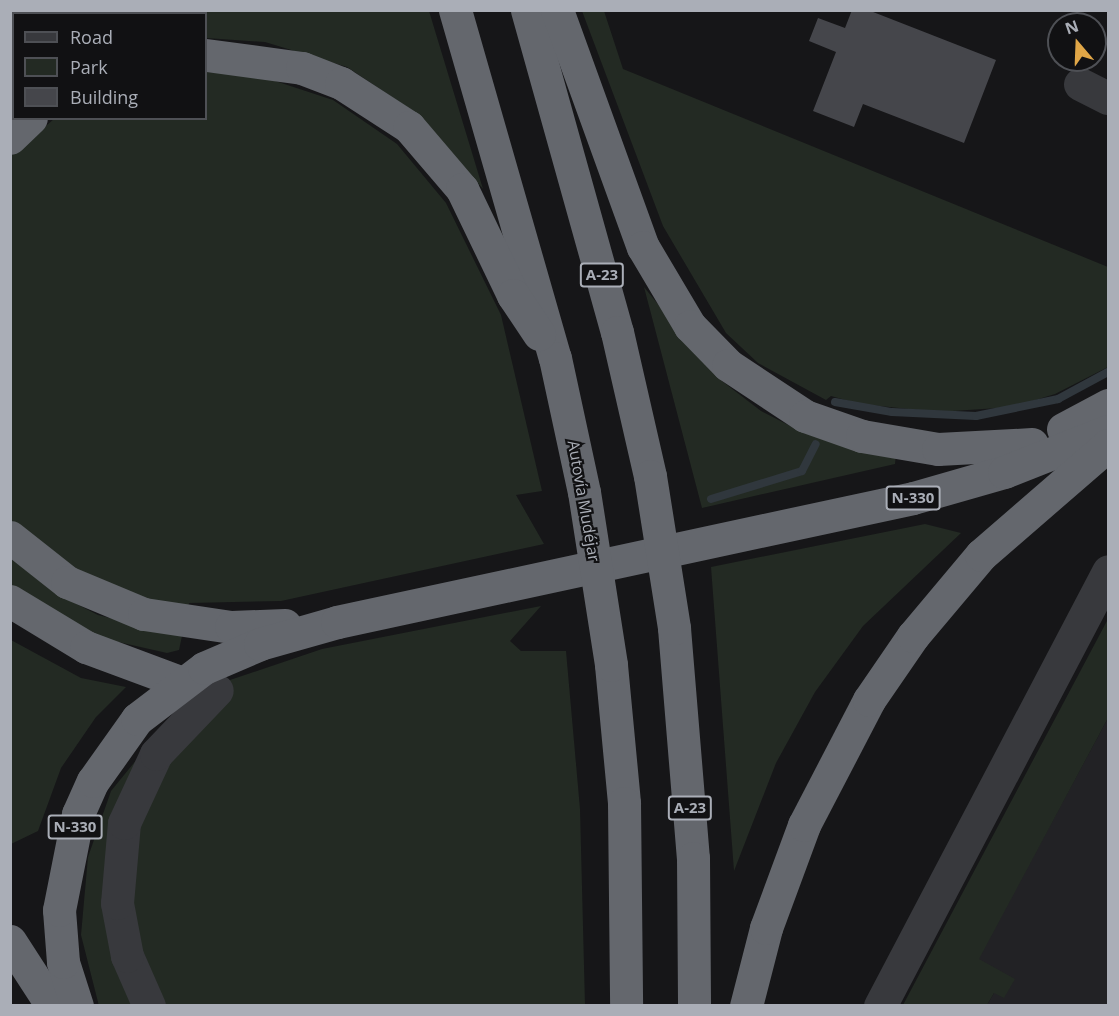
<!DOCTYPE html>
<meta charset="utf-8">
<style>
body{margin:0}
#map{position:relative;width:1119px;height:1016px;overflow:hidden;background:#161618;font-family:"Open Sans",sans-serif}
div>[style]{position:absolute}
.built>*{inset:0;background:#222225}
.green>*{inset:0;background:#232a23}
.stream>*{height:8px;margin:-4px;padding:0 4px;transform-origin:4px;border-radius:4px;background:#30373d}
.building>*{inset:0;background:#45464b}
.minor>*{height:33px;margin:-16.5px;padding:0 16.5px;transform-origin:16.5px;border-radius:16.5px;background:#38393d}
.highway>*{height:33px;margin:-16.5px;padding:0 16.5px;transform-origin:16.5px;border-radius:16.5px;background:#64676d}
.highway-bridge>*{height:33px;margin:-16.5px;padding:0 16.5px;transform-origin:16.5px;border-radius:16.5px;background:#64676d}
span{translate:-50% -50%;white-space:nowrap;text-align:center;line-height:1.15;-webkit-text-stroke:4.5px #111113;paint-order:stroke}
.shield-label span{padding:2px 4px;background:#111113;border:2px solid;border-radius:4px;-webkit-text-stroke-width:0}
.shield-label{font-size:15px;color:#aaaeb7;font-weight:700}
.street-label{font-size:16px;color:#aaaeb7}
.frame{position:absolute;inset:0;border:12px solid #aaaeb7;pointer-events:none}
.legend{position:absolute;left:12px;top:12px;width:195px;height:108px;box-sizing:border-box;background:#111113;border:2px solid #4e5055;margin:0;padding:8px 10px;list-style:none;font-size:18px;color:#aaaeb7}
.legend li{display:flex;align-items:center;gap:12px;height:30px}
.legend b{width:30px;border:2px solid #4e5055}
.north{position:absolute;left:1047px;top:12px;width:60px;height:60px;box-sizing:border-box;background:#111113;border:2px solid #4e5055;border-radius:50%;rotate:341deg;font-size:16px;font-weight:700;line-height:24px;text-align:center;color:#aaaeb7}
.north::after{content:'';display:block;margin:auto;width:21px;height:27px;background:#e0a647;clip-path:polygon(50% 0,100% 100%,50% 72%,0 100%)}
</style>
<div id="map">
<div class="built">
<div style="clip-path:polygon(1108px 718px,1108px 1005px,987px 1005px,994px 993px,978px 959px)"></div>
</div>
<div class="green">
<div style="clip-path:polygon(72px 10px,429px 11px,483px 189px,419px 115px,347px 67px,265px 42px,206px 38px,206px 14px)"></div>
<div style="clip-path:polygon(582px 11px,604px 11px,623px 69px,1108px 267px,1108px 367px,1055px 394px,1013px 407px,938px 412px,860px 404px,831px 396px,826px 400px,758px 363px,726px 333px,663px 226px)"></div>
<div style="clip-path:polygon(206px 72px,260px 76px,333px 100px,397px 144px,446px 203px,501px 315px,542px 491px,516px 495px,544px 544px,281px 601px,189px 603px,188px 611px,109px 590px,40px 549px,11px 521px,11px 156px,54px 119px,206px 118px)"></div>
<div style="clip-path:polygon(644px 287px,718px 378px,761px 411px,804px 433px,896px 453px,895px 464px,702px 508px)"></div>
<div style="clip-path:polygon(925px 524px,961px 533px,863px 626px,815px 692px,776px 763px,734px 871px,711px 567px)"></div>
<div style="clip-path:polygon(10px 558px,59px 595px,98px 615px,182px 636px,179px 650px,167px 653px,92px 636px,11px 586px)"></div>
<div style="clip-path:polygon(541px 606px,510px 641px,521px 651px,566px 651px,580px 809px,585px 1005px,99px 1006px,81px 935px,88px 857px,111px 791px,173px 715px,221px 683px,322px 649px)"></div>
<div style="clip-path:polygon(1108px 619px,1108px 718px,979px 959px,1015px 979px,1004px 998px,994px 993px,987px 1005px,903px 1005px)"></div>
<div style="clip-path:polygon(11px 640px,81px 678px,126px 687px,96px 717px,61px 768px,38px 831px,11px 844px)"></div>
</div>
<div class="stream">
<div style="left:835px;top:402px;width:58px;rotate:10deg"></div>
<div style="left:892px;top:412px;width:84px;rotate:2.7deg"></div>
<div style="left:976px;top:416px;width:84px;rotate:-11.7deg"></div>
<div style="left:1058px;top:399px;width:57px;rotate:-28.4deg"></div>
<div style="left:711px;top:499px;width:95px;rotate:-17.1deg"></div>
<div style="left:802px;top:471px;width:30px;rotate:-63deg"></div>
</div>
<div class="building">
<div style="clip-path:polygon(852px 10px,868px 10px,996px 60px,964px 143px,863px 104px,854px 127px,813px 111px,836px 52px,809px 41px,818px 18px,845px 28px)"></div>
</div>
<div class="minor">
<div style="left:1080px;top:84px;width:31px;rotate:27deg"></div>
<div style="left:149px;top:1006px;width:55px;rotate:-113.7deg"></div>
<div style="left:127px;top:956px;width:54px;rotate:-100.7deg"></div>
<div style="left:117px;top:903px;width:80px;rotate:-85deg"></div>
<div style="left:124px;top:823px;width:76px;rotate:-65.1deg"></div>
<div style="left:156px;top:754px;width:88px;rotate:-46.4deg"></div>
<div style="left:880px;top:1006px;width:491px;rotate:-62.3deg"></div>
</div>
<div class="highway">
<div style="left:455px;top:10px;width:362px;rotate:74deg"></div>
<div style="left:555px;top:358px;width:137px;rotate:77.8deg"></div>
<div style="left:527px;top:10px;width:334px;rotate:74.4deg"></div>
<div style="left:617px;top:332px;width:148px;rotate:77.1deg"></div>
<div style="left:557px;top:10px;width:252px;rotate:70.1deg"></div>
<div style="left:643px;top:247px;width:92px;rotate:59.3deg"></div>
<div style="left:690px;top:326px;width:54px;rotate:45.7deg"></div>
<div style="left:728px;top:365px;width:92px;rotate:33.5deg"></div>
<div style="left:805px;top:416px;width:60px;rotate:19.3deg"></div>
<div style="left:862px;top:436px;width:77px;rotate:9.7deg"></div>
<div style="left:938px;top:449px;width:94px;rotate:-3deg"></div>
<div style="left:53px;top:14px;width:5px;rotate:-53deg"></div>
<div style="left:206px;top:55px;width:97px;rotate:7.7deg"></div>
<div style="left:302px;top:68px;width:42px;rotate:21deg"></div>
<div style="left:341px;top:83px;width:81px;rotate:32.9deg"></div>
<div style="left:409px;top:127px;width:82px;rotate:49.5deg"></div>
<div style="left:462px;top:189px;width:118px;rotate:64.3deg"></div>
<div style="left:513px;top:295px;width:47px;rotate:56.3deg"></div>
<div style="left:10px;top:71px;width:6px;rotate:-45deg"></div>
<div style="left:10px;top:138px;width:29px;rotate:-44deg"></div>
<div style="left:1063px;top:429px;width:51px;rotate:-28.1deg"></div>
<div style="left:10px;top:537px;width:73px;rotate:38.3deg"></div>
<div style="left:67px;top:582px;width:83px;rotate:22.6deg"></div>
<div style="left:144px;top:614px;width:88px;rotate:8.5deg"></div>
<div style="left:231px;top:627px;width:54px;rotate:-2.1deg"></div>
<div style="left:10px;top:601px;width:89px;rotate:31.2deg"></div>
<div style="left:86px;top:647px;width:100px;rotate:20.4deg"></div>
<div style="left:674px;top:628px;width:231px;rotate:85.3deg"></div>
<div style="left:693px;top:858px;width:148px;rotate:89.6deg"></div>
<div style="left:611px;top:665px;width:139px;rotate:84.6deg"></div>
<div style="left:624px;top:803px;width:203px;rotate:89.4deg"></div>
<div style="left:10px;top:941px;width:77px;rotate:57.1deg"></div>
<div style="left:77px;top:1006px;width:46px;rotate:-107.7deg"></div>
<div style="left:63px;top:962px;width:52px;rotate:-94.4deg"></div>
<div style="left:59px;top:910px;width:98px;rotate:-78.8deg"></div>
<div style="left:78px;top:814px;width:36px;rotate:-66deg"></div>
<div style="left:93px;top:781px;width:76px;rotate:-54.6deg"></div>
<div style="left:137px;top:719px;width:84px;rotate:-37.3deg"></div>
<div style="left:204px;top:668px;width:61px;rotate:-23.2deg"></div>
<div style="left:260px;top:644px;width:80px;rotate:-15.9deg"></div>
<div style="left:337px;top:622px;width:589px;rotate:-12.15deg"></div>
<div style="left:913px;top:498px;width:95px;rotate:-15.9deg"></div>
<div style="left:1004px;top:472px;width:112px;rotate:-21.5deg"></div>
<div style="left:746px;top:1006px;width:81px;rotate:-75.6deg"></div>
<div style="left:766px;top:928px;width:110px;rotate:-69.7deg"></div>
<div style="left:804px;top:825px;width:141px;rotate:-62.5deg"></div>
<div style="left:869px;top:700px;width:78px;rotate:-55.5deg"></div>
<div style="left:913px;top:636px;width:106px;rotate:-50deg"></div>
<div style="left:981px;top:555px;width:168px;rotate:-40.9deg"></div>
</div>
<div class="highway-bridge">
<div style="left:650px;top:476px;width:154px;rotate:81deg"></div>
<div style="left:584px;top:492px;width:175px;rotate:81.1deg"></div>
</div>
<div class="shield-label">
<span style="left:602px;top:275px">A-23</span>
<span style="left:913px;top:498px">N-330</span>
<span style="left:690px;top:808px">A-23</span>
<span style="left:75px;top:827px">N-330</span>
</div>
<div class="street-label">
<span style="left:584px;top:501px;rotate:80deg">Autovía Mudéjar</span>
</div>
<div class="frame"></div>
<ul class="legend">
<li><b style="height:8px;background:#38393d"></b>Road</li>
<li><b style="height:16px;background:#232a23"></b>Park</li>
<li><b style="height:16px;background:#45464b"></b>Building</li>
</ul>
<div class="north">N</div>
</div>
